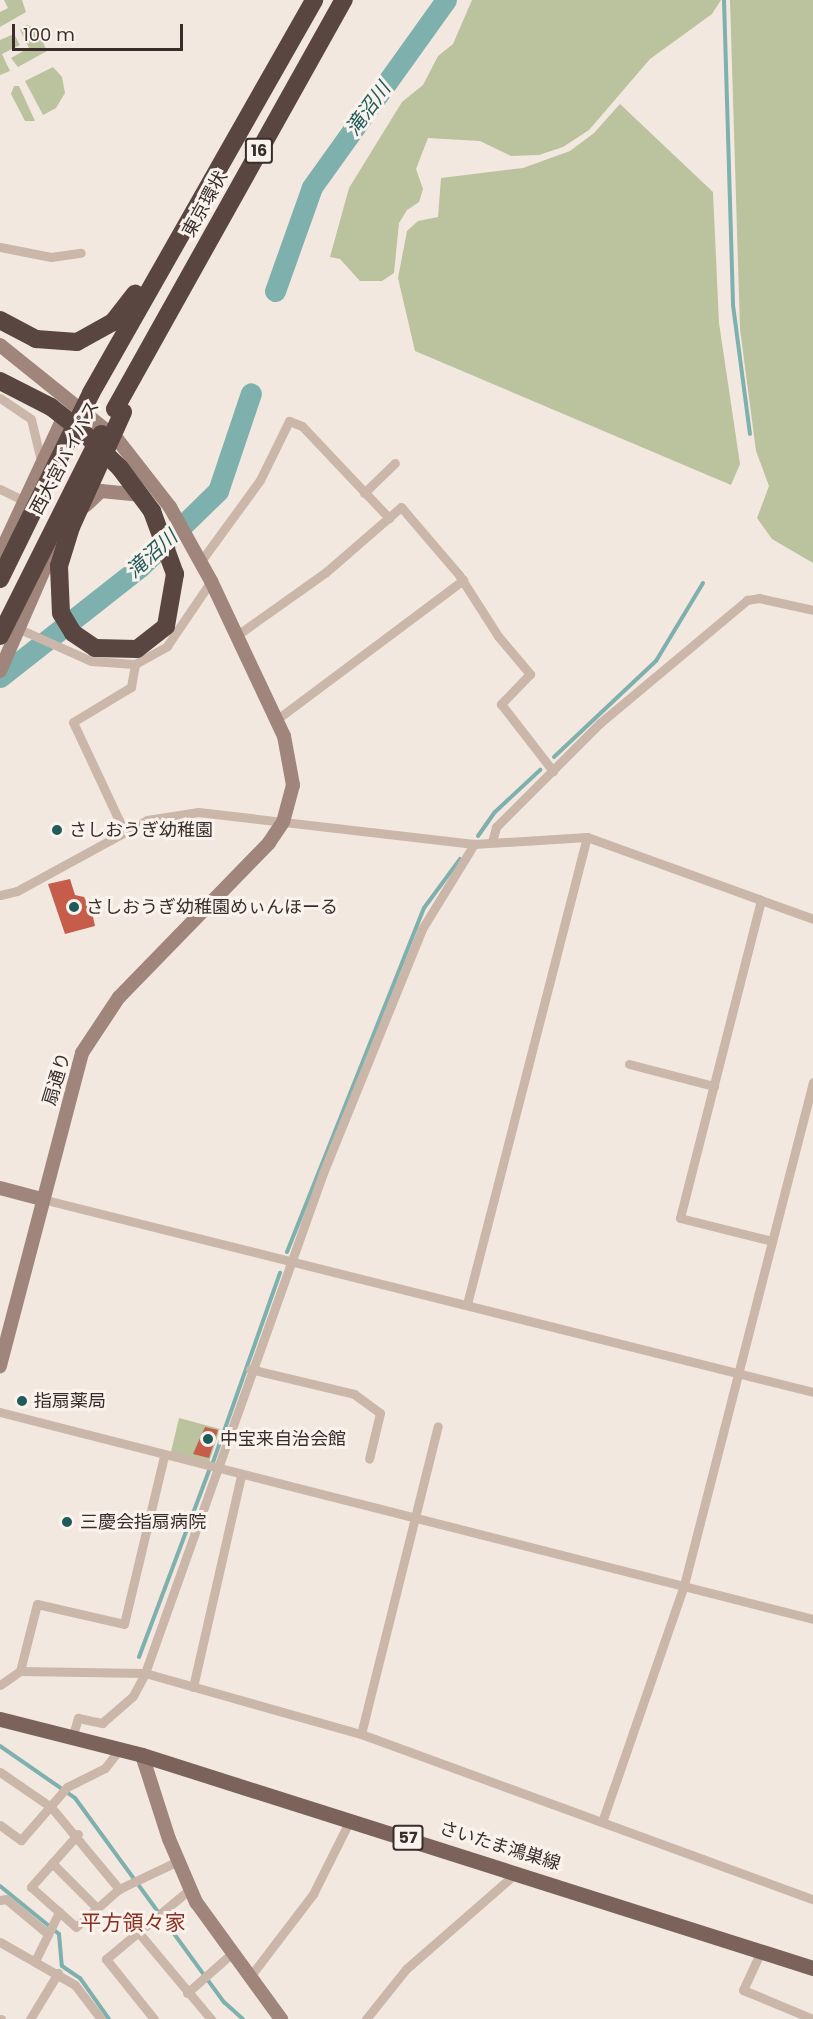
<!DOCTYPE html>
<meta charset="utf-8">
<style>
body{margin:0}
#map{position:relative;width:813px;height:2019px;overflow:hidden;background:#f3e8df;font-family:Poppins,"Noto Sans JP",sans-serif}
div>[style]{position:absolute}
.green>*{inset:0;background:#bac29e}
.stream>*{height:4px;margin:-2px;padding:0 2px;transform-origin:2px;border-radius:2px;background:#7eb0ad}
.river>*{height:21px;margin:-10.5px;padding:0 10.5px;transform-origin:10.5px;border-radius:10.5px;background:#7eb0ad}
.building>*{inset:0;background:#c65c4a}
.street>*{height:9px;margin:-4.5px;padding:0 4.5px;transform-origin:4.5px;border-radius:4.5px;background:#cbb6aa}
.secondary>*{height:14px;margin:-7px;padding:0 7px;transform-origin:7px;border-radius:7px;background:#9f857b}
.primary>*{height:15px;margin:-7.5px;padding:0 7.5px;transform-origin:7.5px;border-radius:7.5px;background:#7b635b}
.highway>*{height:18px;margin:-9px;padding:0 9px;transform-origin:9px;border-radius:9px;background:#5a4641}
.highway-bridge>*{height:18px;margin:-9px;padding:0 9px;transform-origin:9px;border-radius:9px;background:#5a4641}
.dots>*{width:16px;height:16px;translate:-50% -50%;box-sizing:border-box;border:3px solid #faf2ec;border-radius:50%}
span{translate:-50% -50%;white-space:nowrap;text-align:center;line-height:1.15;-webkit-text-stroke:6px #faf2ec;paint-order:stroke}
.shield-label span{padding:2px 4px;background:#faf2ec;border:2px solid;border-radius:4px;-webkit-text-stroke-width:0}
.shield-label{font-size:16px;color:#392d2a;font-weight:700}
.street-label{font-size:18px;color:#392d2a}
.poi-label{font-size:18px;color:#392d2a}
.left{translate:0 -50%;text-align:left}
.water-label{font-size:20px;color:#1f5b59;font-style:italic}
.quarter-label{font-size:21px;color:#883122}
.scale{position:absolute;left:12px;top:24px;width:171px;height:27px;box-sizing:border-box;border:3px solid #392d2a;border-top:0;padding-left:8px;font-size:18px;line-height:21px;white-space:nowrap;color:#392d2a;-webkit-text-stroke:4px #faf2ec;paint-order:stroke}
</style>
<div id="map">
<div class="green">
<div style="clip-path:polygon(4px 0,22px 0,26px 12px,0 27px,0 12px,8px 8px)"></div>
<div style="clip-path:polygon(472px 0,721px 0,712px 14px,650px 59px,589px 130px,563px 147px,539px 155px,511px 156px,480px 141px,428px 138px,416px 169px,423px 189px,419px 202px,407px 210px,399px 223px,394px 273px,382px 281px,360px 281px,340px 259px,330px 257px,349px 188px,402px 102px,423px 85px,438px 56px,453px 44px)"></div>
<div style="clip-path:polygon(730px 0,813px 0,813px 563px,772px 539px,757px 518px,769px 486px,756px 451px,740px 329px)"></div>
<div style="clip-path:polygon(27px 25px,37px 29px,47px 51px,18px 67px,11px 58px,29px 48px,20px 30px)"></div>
<div style="clip-path:polygon(14px 34px,20px 45px,2px 54px,10px 71px,0 75px,0 40px)"></div>
<div style="clip-path:polygon(53px 67px,62px 77px,65px 93px,56px 108px,43px 115px,25px 81px)"></div>
<div style="clip-path:polygon(14px 86px,19px 86px,35px 121px,25px 121px,11px 94px)"></div>
<div style="clip-path:polygon(620px 104px,713px 192px,719px 323px,740px 464px,731px 485px,415px 351px,398px 278px,407px 231px,418px 221px,438px 217px,441px 178px,523px 168px,570px 151px,594px 133px)"></div>
<div style="clip-path:polygon(179px 1418px,220px 1429px,209px 1462px,171px 1452px)"></div>
</div>
<div class="stream">
<div style="left:724px;top:0;width:305px;rotate:88.3deg"></div>
<div style="left:733px;top:305px;width:130px;rotate:82.5deg"></div>
<div style="left:554px;top:757px;width:140px;rotate:-43.3deg"></div>
<div style="left:656px;top:661px;width:91px;rotate:-58.9deg"></div>
<div style="left:478px;top:836px;width:29px;rotate:-55deg"></div>
<div style="left:495px;top:812px;width:62px;rotate:-43deg"></div>
<div style="left:287px;top:1252px;width:370px;rotate:-68.3deg"></div>
<div style="left:424px;top:908px;width:61px;rotate:-53.7deg"></div>
<div style="left:212px;top:1465px;width:204px;rotate:-70.5deg"></div>
<div style="left:139px;top:1657px;width:199px;rotate:-69.4deg"></div>
<div style="left:0;top:1746px;width:91px;rotate:34.7deg"></div>
<div style="left:75px;top:1798px;width:253px;rotate:53.9deg"></div>
<div style="left:224px;top:2002px;width:25px;rotate:42deg"></div>
<div style="left:0;top:1886px;width:76px;rotate:39.1deg"></div>
<div style="left:59px;top:1934px;width:32px;rotate:85deg"></div>
<div style="left:62px;top:1966px;width:22px;rotate:34deg"></div>
<div style="left:80px;top:1978px;width:50px;rotate:54.7deg"></div>
</div>
<div class="river">
<div style="left:275px;top:291px;width:110px;rotate:-70.4deg"></div>
<div style="left:312px;top:187px;width:230px;rotate:-54.4deg"></div>
<div style="left:0;top:677px;width:178px;rotate:-38.2deg"></div>
<div style="left:140px;top:567px;width:109px;rotate:-44.3deg"></div>
<div style="left:218px;top:491px;width:103px;rotate:-71.4deg"></div>
</div>
<div class="building">
<div style="clip-path:polygon(70px 879px,75px 895px,84px 897px,92px 912px,95px 926px,65px 934px,48px 884px)"></div>
<div style="clip-path:polygon(205px 1427px,218px 1430px,209px 1458px,193px 1454px)"></div>
</div>
<div class="street">
<div style="left:0;top:247px;width:52px;rotate:11.1deg"></div>
<div style="left:51px;top:257px;width:30px;rotate:-8deg"></div>
<div style="left:0;top:398px;width:37px;rotate:34deg"></div>
<div style="left:31px;top:419px;width:43px;rotate:76.6deg"></div>
<div style="left:0;top:489px;width:28px;rotate:26deg"></div>
<div style="left:364px;top:493px;width:43px;rotate:-44.1deg"></div>
<div style="left:201px;top:561px;width:100px;rotate:-53.9deg"></div>
<div style="left:260px;top:480px;width:66px;rotate:-63.8deg"></div>
<div style="left:289px;top:421px;width:14px;rotate:21deg"></div>
<div style="left:302px;top:426px;width:127px;rotate:46.6deg"></div>
<div style="left:15px;top:627px;width:83px;rotate:24.1deg"></div>
<div style="left:91px;top:661px;width:44px;rotate:3.9deg"></div>
<div style="left:135px;top:664px;width:37px;rotate:-29deg"></div>
<div style="left:167px;top:646px;width:78px;rotate:-55.9deg"></div>
<div style="left:236px;top:636px;width:110px;rotate:-35.4deg"></div>
<div style="left:326px;top:572px;width:99px;rotate:-40.9deg"></div>
<div style="left:401px;top:507px;width:89px;rotate:49.5deg"></div>
<div style="left:459px;top:575px;width:72px;rotate:57.4deg"></div>
<div style="left:498px;top:636px;width:50px;rotate:49.9deg"></div>
<div style="left:530px;top:674px;width:42px;rotate:134deg"></div>
<div style="left:501px;top:704px;width:85px;rotate:52.2deg"></div>
<div style="left:276px;top:720px;width:234px;rotate:-36.8deg"></div>
<div style="left:124px;top:831px;width:120px;rotate:-115.1deg"></div>
<div style="left:73px;top:722px;width:68px;rotate:-31.1deg"></div>
<div style="left:131px;top:687px;width:23px;rotate:-80deg"></div>
<div style="left:492px;top:842px;width:16px;rotate:-75deg"></div>
<div style="left:496px;top:827px;width:147px;rotate:-45deg"></div>
<div style="left:600px;top:723px;width:192px;rotate:-39.9deg"></div>
<div style="left:747px;top:600px;width:12px;rotate:-9deg"></div>
<div style="left:759px;top:598px;width:55px;rotate:12.5deg"></div>
<div style="left:0;top:895px;width:17px;rotate:-13deg"></div>
<div style="left:17px;top:891px;width:148px;rotate:-28.6deg"></div>
<div style="left:147px;top:820px;width:52px;rotate:-8.9deg"></div>
<div style="left:198px;top:812px;width:278px;rotate:6.6deg"></div>
<div style="left:474px;top:844px;width:113px;rotate:-3.5deg"></div>
<div style="left:587px;top:837px;width:240px;rotate:19.9deg"></div>
<div style="left:761px;top:900px;width:328px;rotate:104.3deg"></div>
<div style="left:680px;top:1218px;width:95px;rotate:14deg"></div>
<div style="left:629px;top:1064px;width:88px;rotate:14.5deg"></div>
<div style="left:42px;top:1199px;width:795px;rotate:14.05deg"></div>
<div style="left:467px;top:1304px;width:482px;rotate:-75.6deg"></div>
<div style="left:250px;top:1369px;width:107px;rotate:13.5deg"></div>
<div style="left:354px;top:1394px;width:32px;rotate:36deg"></div>
<div style="left:380px;top:1413px;width:47px;rotate:103.4deg"></div>
<div style="left:0;top:1412px;width:839px;rotate:14.28deg"></div>
<div style="left:20px;top:1671px;width:69px;rotate:-75.8deg"></div>
<div style="left:37px;top:1604px;width:89px;rotate:12.9deg"></div>
<div style="left:124px;top:1624px;width:173px;rotate:-76.6deg"></div>
<div style="left:0;top:1685px;width:24px;rotate:-35deg"></div>
<div style="left:20px;top:1671px;width:125px;rotate:0.9deg"></div>
<div style="left:145px;top:1673px;width:224px;rotate:15.8deg"></div>
<div style="left:361px;top:1734px;width:481px;rotate:20.1deg"></div>
<div style="left:193px;top:1687px;width:216px;rotate:-77.2deg"></div>
<div style="left:361px;top:1734px;width:317px;rotate:-76deg"></div>
<div style="left:73px;top:1735px;width:18px;rotate:-74deg"></div>
<div style="left:78px;top:1718px;width:25px;rotate:12deg"></div>
<div style="left:102px;top:1723px;width:41px;rotate:-41.1deg"></div>
<div style="left:133px;top:1696px;width:26px;rotate:-62deg"></div>
<div style="left:145px;top:1673px;width:531px;rotate:-70.4deg"></div>
<div style="left:323px;top:1173px;width:263px;rotate:-67.9deg"></div>
<div style="left:422px;top:929px;width:100px;rotate:-58.5deg"></div>
<div style="left:0;top:1772px;width:62px;rotate:34.5deg"></div>
<div style="left:51px;top:1807px;width:107px;rotate:50.3deg"></div>
<div style="left:602px;top:1822px;width:251px;rotate:-70.9deg"></div>
<div style="left:684px;top:1585px;width:519px;rotate:-75.62deg"></div>
<div style="left:0;top:1825px;width:26px;rotate:36deg"></div>
<div style="left:21px;top:1840px;width:70px;rotate:-49deg"></div>
<div style="left:67px;top:1787px;width:42px;rotate:-26.6deg"></div>
<div style="left:105px;top:1768px;width:24px;rotate:-52deg"></div>
<div style="left:78px;top:1834px;width:71px;rotate:131.6deg"></div>
<div style="left:31px;top:1887px;width:60px;rotate:41.6deg"></div>
<div style="left:76px;top:1927px;width:57px;rotate:-41.5deg"></div>
<div style="left:119px;top:1889px;width:65px;rotate:-25.4deg"></div>
<div style="left:52px;top:1863px;width:62px;rotate:45deg"></div>
<div style="left:0;top:1900px;width:6px;rotate:-9deg"></div>
<div style="left:6px;top:1899px;width:55px;rotate:39.8deg"></div>
<div style="left:138px;top:1932px;width:114px;rotate:50deg"></div>
<div style="left:0;top:1942px;width:86px;rotate:29.8deg"></div>
<div style="left:75px;top:1985px;width:43px;rotate:52.6deg"></div>
<div style="left:762px;top:1949px;width:45px;rotate:114.9deg"></div>
<div style="left:743px;top:1990px;width:76px;rotate:22.5deg"></div>
<div style="left:35px;top:1961px;width:55px;rotate:-63.9deg"></div>
<div style="left:249px;top:1978px;width:106px;rotate:-52.7deg"></div>
<div style="left:313px;top:1894px;width:83px;rotate:-63.4deg"></div>
<div style="left:187px;top:1993px;width:59px;rotate:-41.6deg"></div>
<div style="left:0;top:2019px;width:1px"></div>
<div style="left:30px;top:2019px;width:54px;rotate:-58.7deg"></div>
<div style="left:154px;top:2019px;width:77px;rotate:-128.7deg"></div>
<div style="left:106px;top:1959px;width:109px;rotate:-39.8deg"></div>
<div style="left:366px;top:2019px;width:64px;rotate:-51.3deg"></div>
<div style="left:406px;top:1969px;width:147px;rotate:-41.1deg"></div>
</div>
<div class="secondary">
<div style="left:0;top:345px;width:150px;rotate:38.8deg"></div>
<div style="left:117px;top:439px;width:86px;rotate:52.1deg"></div>
<div style="left:170px;top:507px;width:85px;rotate:61deg"></div>
<div style="left:211px;top:581px;width:171px;rotate:64.8deg"></div>
<div style="left:284px;top:736px;width:50px;rotate:79.6deg"></div>
<div style="left:293px;top:785px;width:38px;rotate:105deg"></div>
<div style="left:283px;top:822px;width:25px;rotate:124deg"></div>
<div style="left:269px;top:843px;width:215px;rotate:134.2deg"></div>
<div style="left:119px;top:997px;width:67px;rotate:123.5deg"></div>
<div style="left:82px;top:1053px;width:324px;rotate:104.7deg"></div>
<div style="left:85px;top:506px;width:22px;rotate:-43deg"></div>
<div style="left:101px;top:491px;width:41px;rotate:5.6deg"></div>
<div style="left:0;top:554px;width:152px;rotate:-65.1deg"></div>
<div style="left:0;top:671px;width:125px;rotate:-66.5deg"></div>
<div style="left:50px;top:556px;width:27px;rotate:-56deg"></div>
<div style="left:0;top:1188px;width:43px;rotate:14.7deg"></div>
<div style="left:142px;top:1755px;width:88px;rotate:72.2deg"></div>
<div style="left:169px;top:1839px;width:69px;rotate:66.8deg"></div>
<div style="left:196px;top:1902px;width:145px;rotate:54deg"></div>
</div>
<div class="primary">
<div style="left:0;top:1719px;width:146px;rotate:14.2deg"></div>
<div style="left:142px;top:1755px;width:704px;rotate:17.61deg"></div>
</div>
<div class="highway">
<div style="left:0;top:320px;width:41px;rotate:27.8deg"></div>
<div style="left:36px;top:339px;width:41px;rotate:4.2deg"></div>
<div style="left:77px;top:342px;width:41px;rotate:-29.1deg"></div>
<div style="left:113px;top:322px;width:36px;rotate:-52deg"></div>
<div style="left:0;top:381px;width:57px;rotate:27deg"></div>
<div style="left:51px;top:407px;width:39px;rotate:38deg"></div>
<div style="left:82px;top:431px;width:53px;rotate:44.2deg"></div>
<div style="left:120px;top:468px;width:54px;rotate:53.3deg"></div>
<div style="left:91px;top:393px;width:452px;rotate:-60.4deg"></div>
<div style="left:115px;top:409px;width:469px;rotate:-60.8deg"></div>
</div>
<div class="highway-bridge">
<div style="left:123px;top:412px;width:126px;rotate:114.3deg"></div>
<div style="left:71px;top:527px;width:41px;rotate:107.1deg"></div>
<div style="left:59px;top:566px;width:47px;rotate:87.6deg"></div>
<div style="left:61px;top:613px;width:23px;rotate:59deg"></div>
<div style="left:73px;top:633px;width:27px;rotate:34deg"></div>
<div style="left:95px;top:648px;width:42px;rotate:1.4deg"></div>
<div style="left:137px;top:649px;width:37px;rotate:-38deg"></div>
<div style="left:166px;top:626px;width:53px;rotate:-80.2deg"></div>
<div style="left:175px;top:574px;width:67px;rotate:-110.1deg"></div>
<div style="left:0;top:579px;width:207px;rotate:-63.9deg"></div>
<div style="left:0;top:636px;width:226px;rotate:-63.4deg"></div>
</div>
<div class="dots">
<div style="left:57px;top:830px;background:#1f5b59"></div>
<div style="left:74px;top:907px;background:#1f5b59"></div>
<div style="left:22px;top:1401px;background:#1f5b59"></div>
<div style="left:208px;top:1439px;background:#1f5b59"></div>
<div style="left:67px;top:1522px;background:#1f5b59"></div>
</div>
<div class="shield-label">
<span style="left:259px;top:151px">16</span>
<span style="left:408px;top:1838px">57</span>
</div>
<div class="street-label">
<span style="left:205px;top:204px;rotate:-61deg">東京環状</span>
<span style="left:65px;top:458px;rotate:-62deg">西大宮バイパス</span>
<span style="left:57px;top:1079px;rotate:-73deg">扇通り</span>
<span style="left:500px;top:1846px;rotate:17deg">さいたま鴻巣線</span>
</div>
<div class="poi-label">
<span class="left" style="left:69px;top:830px">さしおうぎ幼稚園</span>
<span class="left" style="left:86px;top:907px">さしおうぎ幼稚園めぃんほーる</span>
<span class="left" style="left:34px;top:1401px">指扇薬局</span>
<span class="left" style="left:220px;top:1439px">中宝来自治会館</span>
<span class="left" style="left:80px;top:1522px">三慶会指扇病院</span>
</div>
<div class="water-label">
<span style="left:368px;top:109px;rotate:-54deg">滝沼川</span>
<span style="left:152px;top:554px;rotate:-42deg">滝沼川</span>
</div>
<div class="quarter-label">
<span style="left:133px;top:1923px">平方領々家</span>
</div>
<div class="scale">100 m</div>
</div>
